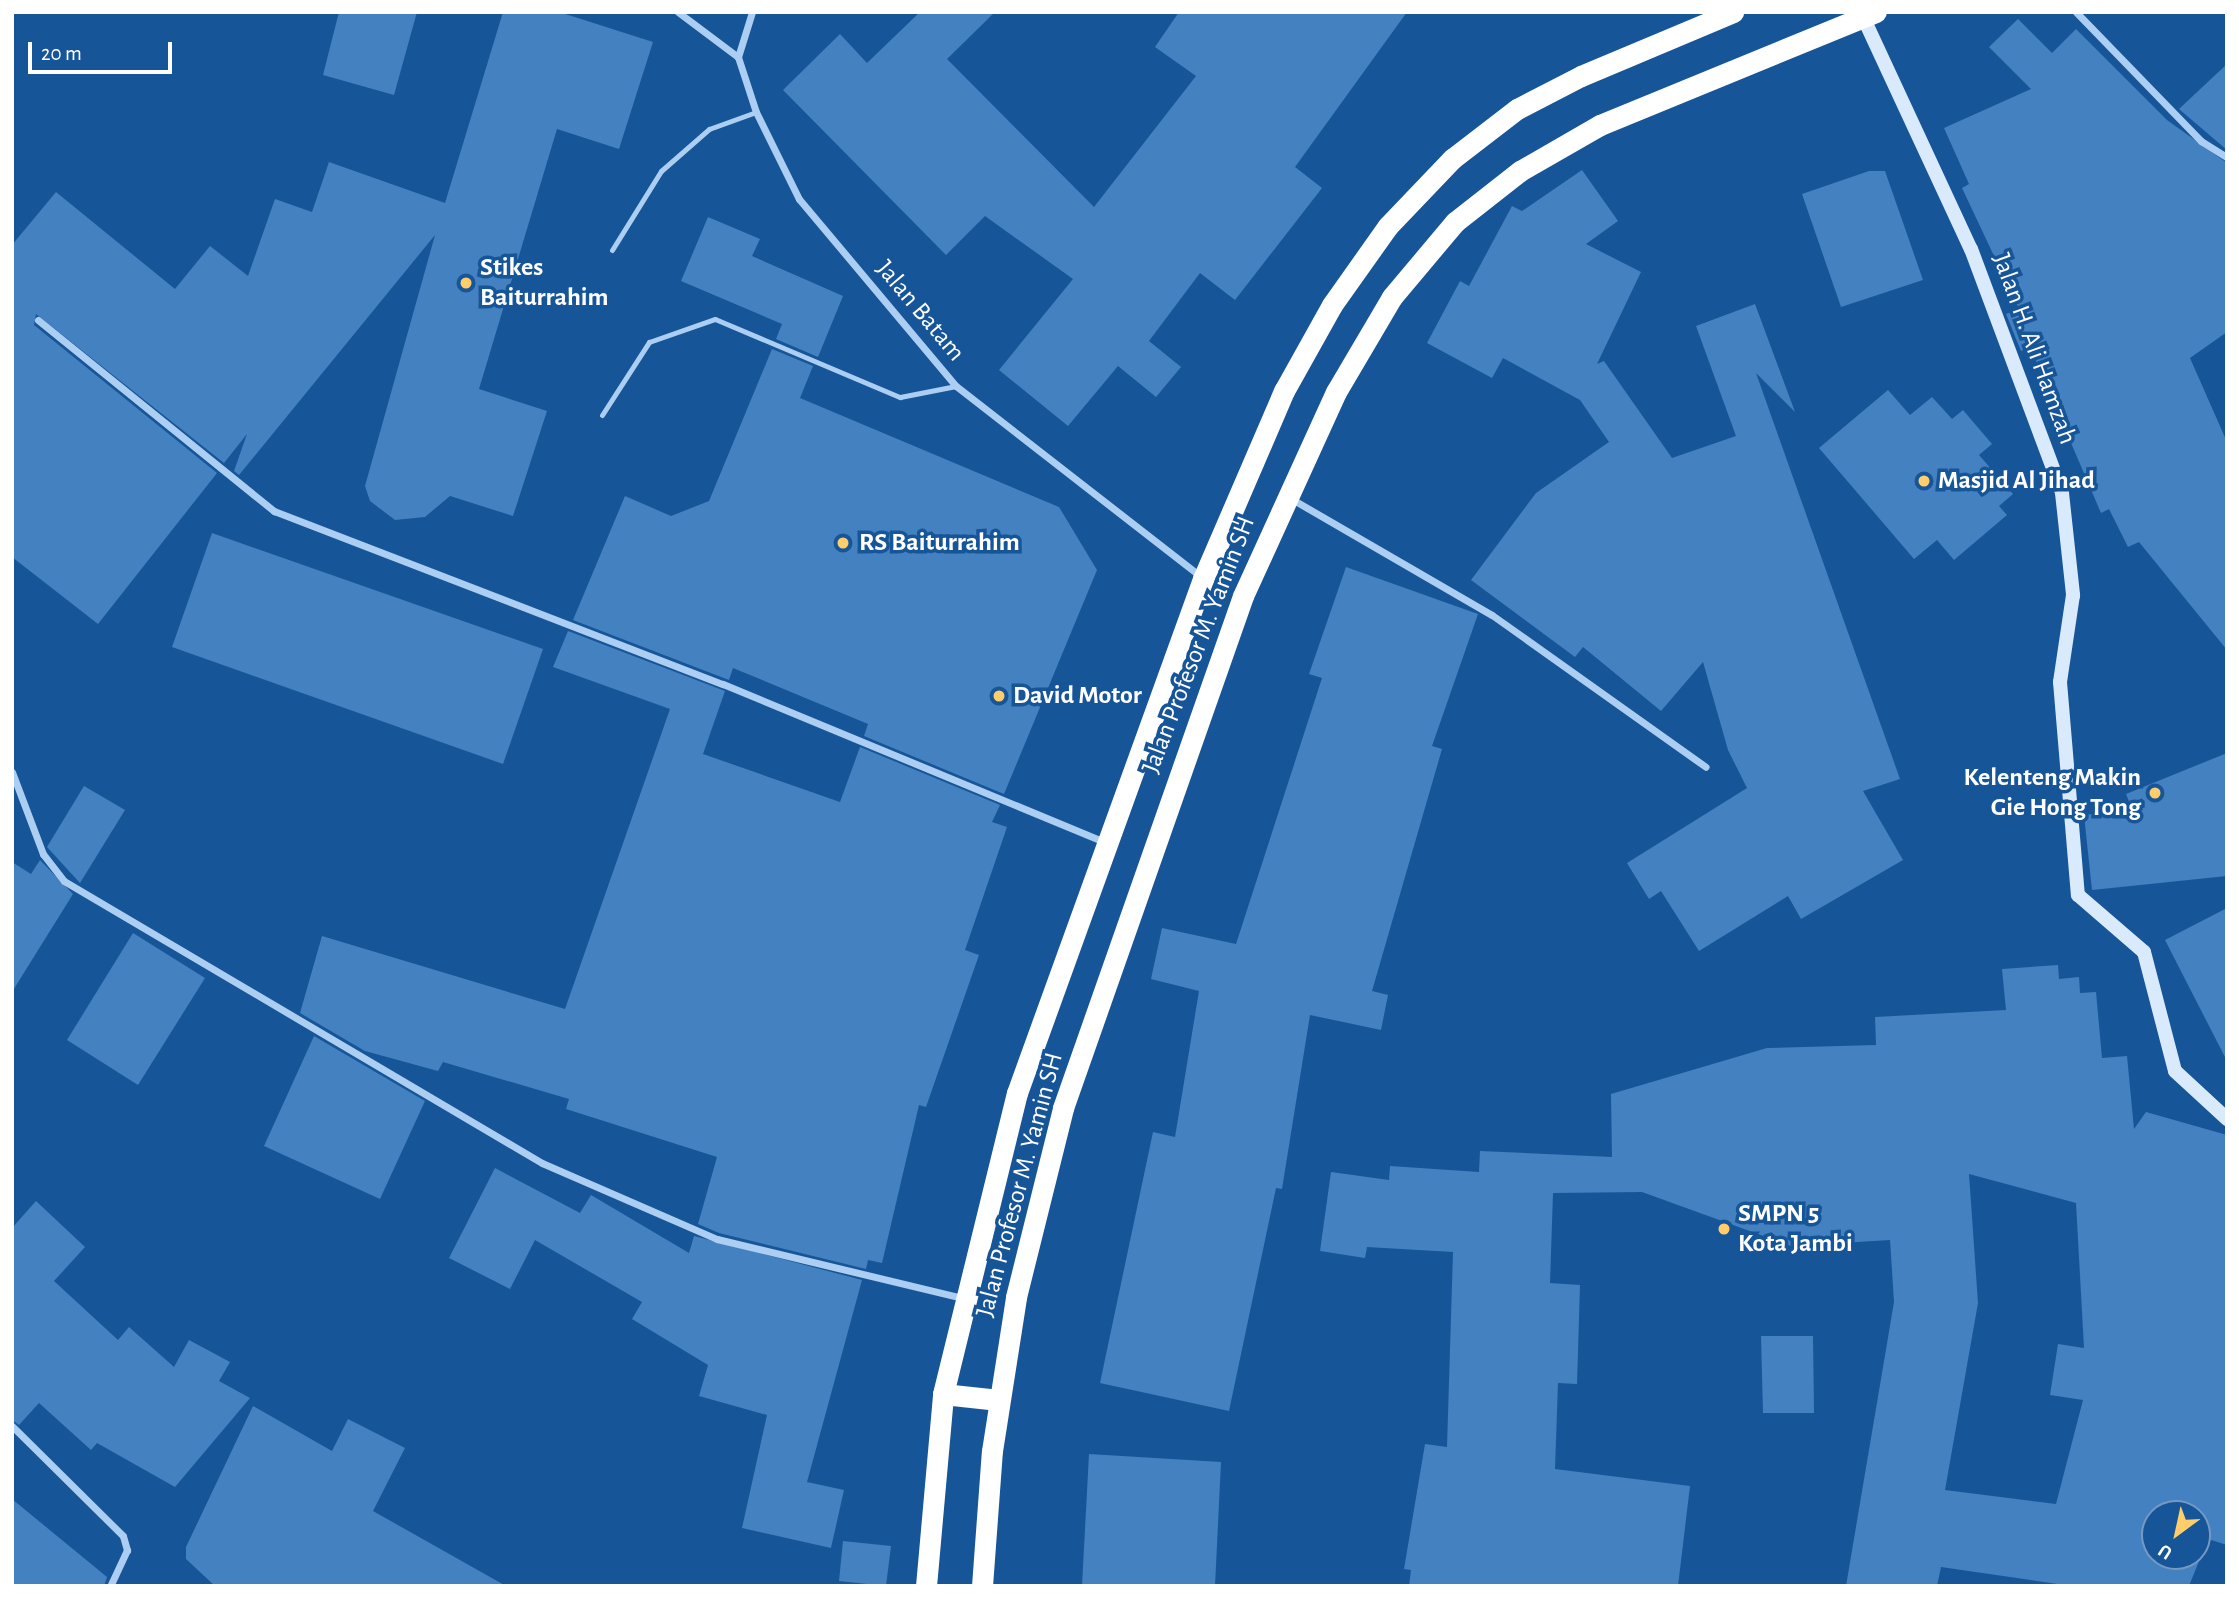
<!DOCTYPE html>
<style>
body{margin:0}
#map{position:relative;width:2239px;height:1598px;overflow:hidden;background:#175599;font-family:"Alegreya Sans",sans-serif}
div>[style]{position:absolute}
.building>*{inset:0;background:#4481c1}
.lane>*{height:5px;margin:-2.5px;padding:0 2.5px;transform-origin:2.5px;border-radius:2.5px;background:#abcef2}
.street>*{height:7px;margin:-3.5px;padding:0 3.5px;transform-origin:3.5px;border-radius:3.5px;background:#abcef2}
.secondary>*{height:14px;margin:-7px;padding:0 7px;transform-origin:7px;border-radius:7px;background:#d9eafc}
.highway>*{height:21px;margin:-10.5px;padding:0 10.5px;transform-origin:10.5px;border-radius:10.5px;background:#fff}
.dots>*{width:19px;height:19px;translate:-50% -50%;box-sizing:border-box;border:4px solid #175599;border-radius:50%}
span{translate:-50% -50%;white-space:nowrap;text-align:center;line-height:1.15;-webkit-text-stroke:7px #175599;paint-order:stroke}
.poi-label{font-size:26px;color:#fff;font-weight:700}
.left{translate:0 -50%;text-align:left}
.right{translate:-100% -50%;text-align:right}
.street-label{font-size:26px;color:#fff}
.frame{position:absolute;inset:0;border:14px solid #fff;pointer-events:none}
.north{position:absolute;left:2141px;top:1500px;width:70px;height:70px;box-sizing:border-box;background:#175599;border:2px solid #7499c2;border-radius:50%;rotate:213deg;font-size:19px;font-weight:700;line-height:28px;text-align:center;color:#fff}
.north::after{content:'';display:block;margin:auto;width:24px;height:32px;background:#ffce6b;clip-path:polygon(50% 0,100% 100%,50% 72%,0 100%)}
.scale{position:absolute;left:28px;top:42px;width:144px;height:32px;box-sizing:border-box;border:4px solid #fff;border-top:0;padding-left:9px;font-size:21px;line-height:24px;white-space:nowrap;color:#fff;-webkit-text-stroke:5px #175599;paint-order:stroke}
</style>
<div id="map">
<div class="building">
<div style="clip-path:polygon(339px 12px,417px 12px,394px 95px,323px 75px)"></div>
<div style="clip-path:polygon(503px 12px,559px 12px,653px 42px,619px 149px,557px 129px,479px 389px,547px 411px,513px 516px,450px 496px,425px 517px,395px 520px,370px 501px,365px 486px,435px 235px,239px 475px,234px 471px,247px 434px,224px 463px,36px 314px,34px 325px,217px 473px,98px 624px,12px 557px,12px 245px,56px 192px,175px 289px,210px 246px,248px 276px,275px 199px,312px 212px,329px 162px,445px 203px)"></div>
<div style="clip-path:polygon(920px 12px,995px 12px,947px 59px,1094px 207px,1196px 76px,1155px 47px,1179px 12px,1407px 12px,1295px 167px,1322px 188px,1235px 300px,1200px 273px,1149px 341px,1181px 367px,1156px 397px,1118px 366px,1068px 426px,999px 370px,1073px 279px,985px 216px,946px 255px,783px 90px,840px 34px,867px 63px)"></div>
<div style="clip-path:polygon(2018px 19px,2052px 53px,2076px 29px,2167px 120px,2227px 163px,2227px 332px,2190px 358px,2227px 442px,2227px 650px,2139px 542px,2128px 547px,2109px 509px,2101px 513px,2030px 347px,2021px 351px,2006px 314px,2019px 309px,1962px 188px,1969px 184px,1944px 128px,2031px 89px,1989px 47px)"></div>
<div style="clip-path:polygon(2227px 64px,2227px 150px,2179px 109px)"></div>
<div style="clip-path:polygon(1582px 170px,1618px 221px,1586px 244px,1641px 272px,1597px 364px,1604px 361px,1672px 458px,1736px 436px,1696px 326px,1755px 304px,1795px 412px,1756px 373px,1900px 779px,1863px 791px,1903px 860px,1801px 919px,1788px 896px,1699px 951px,1661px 891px,1649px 899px,1627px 863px,1747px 788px,1728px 750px,1703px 662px,1661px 711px,1583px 647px,1575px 657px,1471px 580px,1536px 493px,1609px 442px,1580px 400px,1503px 358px,1492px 378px,1427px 343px,1460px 281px,1469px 286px,1512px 206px,1522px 211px)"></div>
<div style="clip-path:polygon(1869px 171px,1885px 171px,1923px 280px,1841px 307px,1802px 194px)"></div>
<div style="clip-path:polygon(708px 217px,760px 239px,752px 256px,843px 296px,818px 357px,776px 339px,782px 324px,681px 281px)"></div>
<div style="clip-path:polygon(772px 349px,813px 366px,800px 398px,1059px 507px,1097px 570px,1004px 794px,864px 736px,868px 724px,733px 668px,729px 680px,573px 620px,625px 496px,671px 516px,709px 501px)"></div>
<div style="clip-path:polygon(1888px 390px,1910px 415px,1932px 397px,1952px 419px,1963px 410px,1992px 444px,1979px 455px,2013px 494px,1999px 506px,2007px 515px,1954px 560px,1937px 540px,1914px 559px,1819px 448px)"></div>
<div style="clip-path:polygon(212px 533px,543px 649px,503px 764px,172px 647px)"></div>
<div style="clip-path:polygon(1346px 567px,1478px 614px,1432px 746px,1442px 749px,1372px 991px,1388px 995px,1381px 1030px,1310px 1015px,1282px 1189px,1276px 1188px,1229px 1411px,1100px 1383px,1153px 1132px,1175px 1137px,1199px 991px,1151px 979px,1162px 928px,1236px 944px,1322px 678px,1309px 674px)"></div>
<div style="clip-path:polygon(568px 631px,725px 691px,703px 754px,840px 802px,860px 747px,1000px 805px,992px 822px,1007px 827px,965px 950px,979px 955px,926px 1107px,919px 1105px,882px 1263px,868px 1260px,866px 1269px,719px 1233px,698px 1224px,717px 1157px,566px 1109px,569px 1099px,443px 1062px,438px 1071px,365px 1051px,300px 1013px,322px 936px,565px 1009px,670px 709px,553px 667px)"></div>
<div style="clip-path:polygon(2227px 753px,2227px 876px,2092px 890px,2084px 815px,2132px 809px,2126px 794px)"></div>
<div style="clip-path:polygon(84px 786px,125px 810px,80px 883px,47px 847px)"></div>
<div style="clip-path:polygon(40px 860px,73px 894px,12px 992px,12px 862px,31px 874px)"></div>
<div style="clip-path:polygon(2227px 908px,2227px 1061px,2165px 940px)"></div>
<div style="clip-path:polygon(133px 933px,205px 978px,138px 1085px,67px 1040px)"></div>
<div style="clip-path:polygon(evenodd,2058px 965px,2059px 979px,2079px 977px,2080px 993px,2096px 992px,2102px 1058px,2127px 1056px,2134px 1129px,2146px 1112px,2227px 1135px,2227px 1545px,2208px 1539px,2189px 1586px,2071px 1586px,1941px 1567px,1937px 1586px,1846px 1586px,1894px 1302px,1890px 1240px,1791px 1246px,1642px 1192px,1553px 1193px,1550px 1283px,1580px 1285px,1577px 1384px,1558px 1383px,1555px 1469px,1690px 1486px,1678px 1586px,1409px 1586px,1411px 1570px,1404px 1569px,1425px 1444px,1447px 1447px,1453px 1252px,1367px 1247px,1365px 1258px,1320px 1251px,1331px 1172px,1389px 1180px,1390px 1166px,1479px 1172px,1480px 1151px,1612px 1157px,1611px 1094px,1767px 1048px,1876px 1045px,1875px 1017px,2006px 1010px,2002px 969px,2058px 965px,1969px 1174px,2076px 1203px,2084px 1348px,2058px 1344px,2050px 1395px,2083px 1400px,2056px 1504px,1945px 1490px,1978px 1303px,1969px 1174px,2058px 965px,2155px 1514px,2197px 1514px,2197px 1556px,2155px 1556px,2155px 1514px)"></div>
<div style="clip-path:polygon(314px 1036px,425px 1101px,380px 1199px,264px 1146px)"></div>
<div style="clip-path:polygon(495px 1168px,580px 1213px,591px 1195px,689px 1253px,694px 1236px,862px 1280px,807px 1482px,844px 1490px,831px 1548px,742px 1528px,767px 1415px,699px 1396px,708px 1365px,632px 1319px,642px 1302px,535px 1240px,510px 1289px,449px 1258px)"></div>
<div style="clip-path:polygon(36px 1201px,85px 1247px,54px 1281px,118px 1340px,129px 1327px,174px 1367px,189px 1340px,230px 1362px,219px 1381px,250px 1398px,175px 1487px,97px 1443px,91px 1450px,39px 1403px,19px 1425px,12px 1420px,12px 1228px)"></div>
<div style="clip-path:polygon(1761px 1336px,1813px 1336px,1814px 1413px,1763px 1413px)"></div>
<div style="clip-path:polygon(253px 1406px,332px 1451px,348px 1419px,405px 1448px,373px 1511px,506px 1586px,215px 1586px,186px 1559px,186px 1547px)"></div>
<div style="clip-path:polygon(1089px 1454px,1221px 1462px,1215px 1586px,1082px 1586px)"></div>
<div style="clip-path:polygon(12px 1499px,107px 1577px,104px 1586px,12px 1586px)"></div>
<div style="clip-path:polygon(843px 1541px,891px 1546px,886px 1586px,839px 1581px)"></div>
</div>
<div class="lane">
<div style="left:612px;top:250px;width:93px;rotate:-58.2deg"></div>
<div style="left:661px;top:171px;width:64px;rotate:-41.2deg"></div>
<div style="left:709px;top:129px;width:50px;rotate:-19.9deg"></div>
<div style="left:602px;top:415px;width:87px;rotate:-57.2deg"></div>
<div style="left:649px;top:342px;width:70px;rotate:-19.2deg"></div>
<div style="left:715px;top:319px;width:201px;rotate:22.9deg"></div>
<div style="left:900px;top:397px;width:57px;rotate:-11.1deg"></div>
</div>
<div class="street">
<div style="left:678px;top:12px;width:75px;rotate:36.9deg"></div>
<div style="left:738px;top:57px;width:58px;rotate:71.9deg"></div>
<div style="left:756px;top:112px;width:97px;rotate:63.7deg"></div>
<div style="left:799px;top:199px;width:244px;rotate:50deg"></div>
<div style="left:956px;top:386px;width:309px;rotate:37.9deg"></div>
<div style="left:2076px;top:12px;width:180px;rotate:45.9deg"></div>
<div style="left:2201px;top:141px;width:31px;rotate:32deg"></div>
<div style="left:738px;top:57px;width:47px;rotate:-72.7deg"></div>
<div style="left:38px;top:320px;width:304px;rotate:39deg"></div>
<div style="left:274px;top:511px;width:481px;rotate:21.1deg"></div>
<div style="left:723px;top:684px;width:413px;rotate:22.5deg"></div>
<div style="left:1290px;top:498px;width:233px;rotate:30.1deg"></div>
<div style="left:1492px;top:615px;width:262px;rotate:35.4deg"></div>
<div style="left:12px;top:772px;width:88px;rotate:69.3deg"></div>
<div style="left:43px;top:854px;width:34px;rotate:52deg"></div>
<div style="left:64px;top:881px;width:555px;rotate:30.54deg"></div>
<div style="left:542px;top:1163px;width:191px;rotate:23.5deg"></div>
<div style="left:717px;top:1239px;width:252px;rotate:13.5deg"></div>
<div style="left:12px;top:1426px;width:156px;rotate:44.7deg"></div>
<div style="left:123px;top:1536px;width:15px;rotate:74deg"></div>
<div style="left:127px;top:1550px;width:40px;rotate:115deg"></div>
</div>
<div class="secondary">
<div style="left:1864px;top:19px;width:254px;rotate:65.1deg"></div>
<div style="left:1971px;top:249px;width:260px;rotate:69.5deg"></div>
<div style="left:2062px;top:493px;width:103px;rotate:83.8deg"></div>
<div style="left:2073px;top:595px;width:88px;rotate:98.5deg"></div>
<div style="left:2060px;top:682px;width:214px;rotate:85.2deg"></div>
<div style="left:2078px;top:895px;width:87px;rotate:40.8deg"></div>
<div style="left:2144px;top:952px;width:123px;rotate:75.4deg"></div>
<div style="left:2175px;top:1071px;width:71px;rotate:42.7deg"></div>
</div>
<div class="highway">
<div style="left:943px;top:1394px;width:56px;rotate:6.1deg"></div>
<div style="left:926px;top:1586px;width:193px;rotate:-84.9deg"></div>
<div style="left:943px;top:1394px;width:310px;rotate:-76.2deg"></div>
<div style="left:1017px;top:1093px;width:547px;rotate:-70.11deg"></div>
<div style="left:1203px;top:579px;width:205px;rotate:-66.7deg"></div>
<div style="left:1284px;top:391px;width:98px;rotate:-60.8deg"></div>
<div style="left:1332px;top:305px;width:97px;rotate:-54.7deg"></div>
<div style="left:1388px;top:226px;width:93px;rotate:-46.3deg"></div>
<div style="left:1452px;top:159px;width:82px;rotate:-37.6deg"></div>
<div style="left:1517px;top:109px;width:72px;rotate:-27.3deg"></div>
<div style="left:1581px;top:76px;width:165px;rotate:-22.8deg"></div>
<div style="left:982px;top:1586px;width:135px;rotate:-85.8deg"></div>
<div style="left:992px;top:1451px;width:156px;rotate:-81.1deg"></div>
<div style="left:1016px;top:1297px;width:195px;rotate:-76deg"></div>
<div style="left:1063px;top:1108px;width:543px;rotate:-70.63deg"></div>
<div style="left:1243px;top:596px;width:224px;rotate:-65.5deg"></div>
<div style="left:1336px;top:392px;width:110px;rotate:-59.5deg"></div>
<div style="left:1392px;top:297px;width:98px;rotate:-50deg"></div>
<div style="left:1455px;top:222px;width:83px;rotate:-38.1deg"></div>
<div style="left:1520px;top:171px;width:92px;rotate:-29.9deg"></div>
<div style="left:1600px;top:125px;width:298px;rotate:-22.3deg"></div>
</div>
<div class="dots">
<div style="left:466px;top:283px;background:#ffce6b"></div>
<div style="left:1924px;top:481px;background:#ffce6b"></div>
<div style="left:843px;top:543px;background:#ffce6b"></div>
<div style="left:999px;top:696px;background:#ffce6b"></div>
<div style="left:2155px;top:793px;background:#ffce6b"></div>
<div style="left:1724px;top:1229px;background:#ffce6b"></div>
</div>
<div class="poi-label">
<span class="left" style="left:480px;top:283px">Stikes<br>Baiturrahim</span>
<span class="left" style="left:1938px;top:481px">Masjid Al Jihad</span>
<span class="left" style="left:859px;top:543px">RS Baiturrahim</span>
<span class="left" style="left:1013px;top:696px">David Motor</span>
<span class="right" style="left:2141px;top:793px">Kelenteng Makin<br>Gie Hong Tong</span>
<span class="left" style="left:1738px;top:1229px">SMPN 5<br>Kota Jambi</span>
</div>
<div class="street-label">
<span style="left:920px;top:311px;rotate:50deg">Jalan Batam</span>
<span style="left:2034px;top:349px;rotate:70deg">Jalan H. Ali Hamzah</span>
<span style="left:1199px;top:645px;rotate:-69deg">Jalan Profesor M. Yamin SH</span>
<span style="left:1020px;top:1185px;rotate:-75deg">Jalan Profesor M. Yamin SH</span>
</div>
<div class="frame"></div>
<div class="north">U</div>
<div class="scale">20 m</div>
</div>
